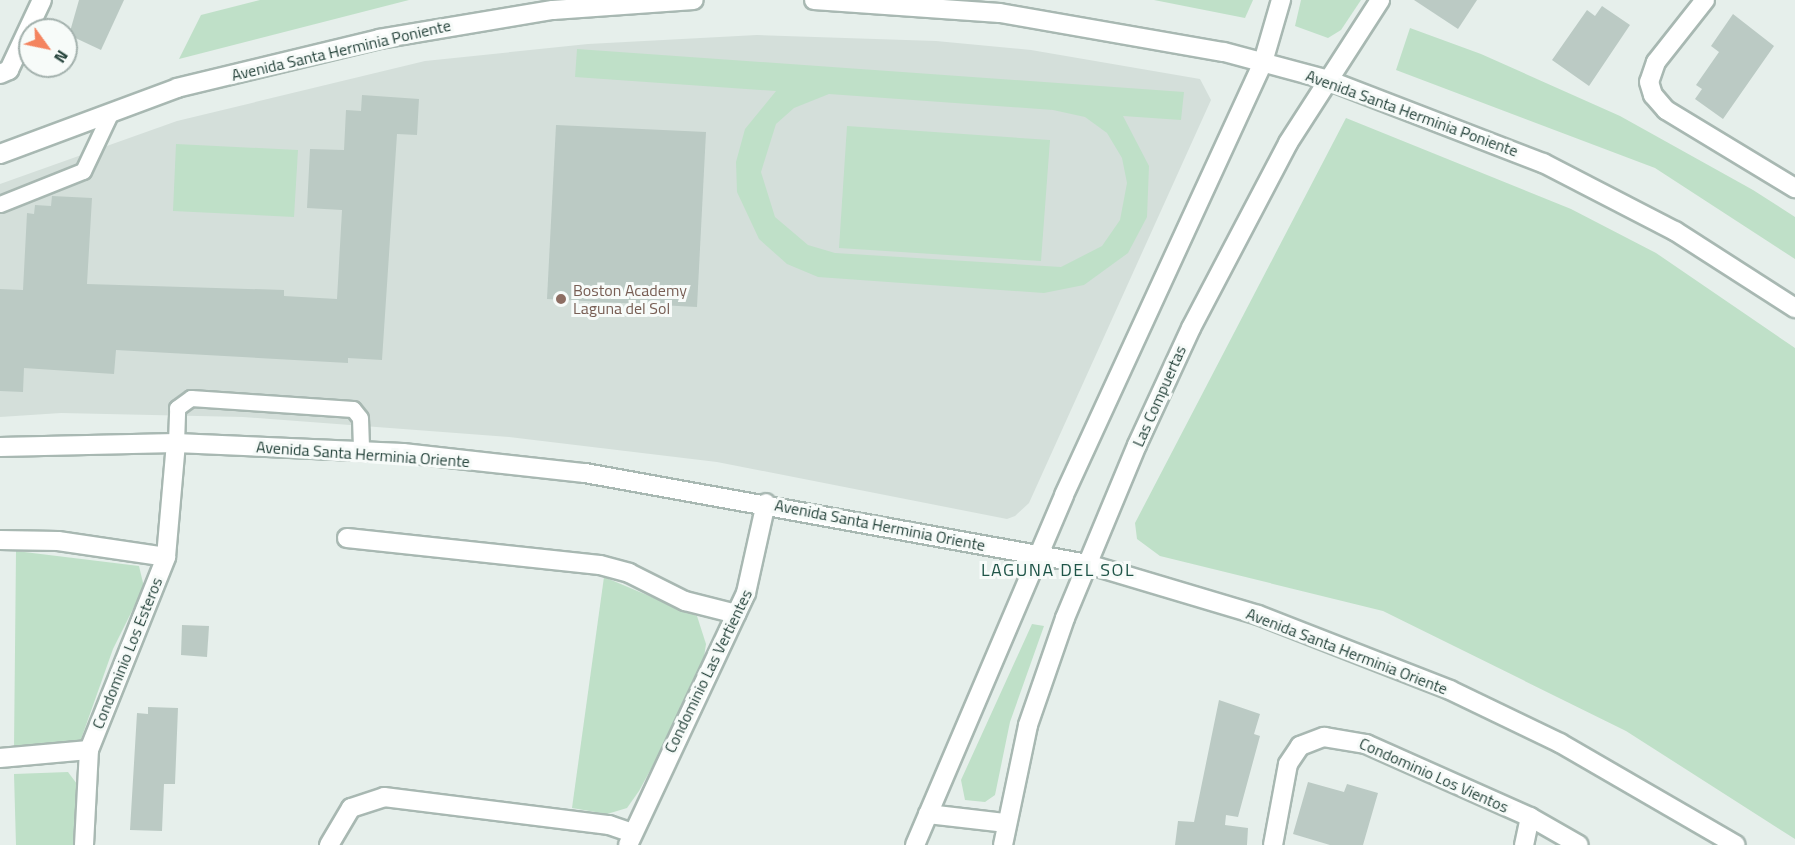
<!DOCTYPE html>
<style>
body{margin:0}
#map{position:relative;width:1795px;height:845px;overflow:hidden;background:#e6efeb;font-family:"Titillium Web",sans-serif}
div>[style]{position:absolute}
.built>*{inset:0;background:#d4dfda}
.green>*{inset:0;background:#bfe0c8}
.building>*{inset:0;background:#bbcac4}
.roads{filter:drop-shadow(2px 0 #a8b8b2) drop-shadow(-2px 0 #a8b8b2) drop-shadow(0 2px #a8b8b2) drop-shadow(0 -2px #a8b8b2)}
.lane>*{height:15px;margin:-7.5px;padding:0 7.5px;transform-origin:7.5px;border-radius:7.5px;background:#fff}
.street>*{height:18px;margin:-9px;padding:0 9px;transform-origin:9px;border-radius:9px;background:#fff}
.secondary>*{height:18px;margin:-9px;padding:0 9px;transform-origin:9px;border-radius:9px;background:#fff}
.dots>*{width:16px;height:16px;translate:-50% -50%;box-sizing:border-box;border:3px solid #f7fbf9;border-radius:50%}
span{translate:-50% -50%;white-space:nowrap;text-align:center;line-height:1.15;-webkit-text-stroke:6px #f7fbf9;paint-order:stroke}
.street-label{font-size:16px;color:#24423a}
.education-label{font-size:16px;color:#785e54}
.left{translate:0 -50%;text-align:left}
.neighbourhood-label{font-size:18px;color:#1f5548;letter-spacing:1.5px}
.north{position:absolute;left:18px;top:18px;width:60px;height:60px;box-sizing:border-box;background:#f7fbf9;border:2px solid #a3b1ad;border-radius:50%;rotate:123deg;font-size:16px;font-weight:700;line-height:24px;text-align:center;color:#24423a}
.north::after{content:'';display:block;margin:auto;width:21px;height:27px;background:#f4845f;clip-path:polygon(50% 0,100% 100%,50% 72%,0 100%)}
</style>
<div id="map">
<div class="built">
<div style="clip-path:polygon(757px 35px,936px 41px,1031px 50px,1200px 79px,1211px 100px,1029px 503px,1015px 516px,1007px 519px,717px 462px,509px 437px,243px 417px,61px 413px,0 417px,0 184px,177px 121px,425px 61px,588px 44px)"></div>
</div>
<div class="green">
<div style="clip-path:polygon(260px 0,409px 0,179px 59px,201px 15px)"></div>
<div style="clip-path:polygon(1154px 0,1253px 0,1245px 18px)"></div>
<div style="clip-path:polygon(1301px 0,1361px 0,1341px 30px,1328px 38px,1295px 26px)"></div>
<div style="clip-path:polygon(1410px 28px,1481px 54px,1620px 116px,1753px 190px,1795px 217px,1795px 259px,1655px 168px,1396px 70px)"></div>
<div style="clip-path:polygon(evenodd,577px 49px,1184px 92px,1181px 120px,1123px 116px,1149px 166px,1147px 217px,1128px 253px,1084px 285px,1044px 293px,818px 277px,787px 264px,759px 239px,737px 192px,736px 162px,745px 129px,776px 91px,575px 77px,577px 49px,829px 94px,1053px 110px,1085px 117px,1107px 133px,1122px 158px,1127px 183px,1120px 220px,1102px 246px,1061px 267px,835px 253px,808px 245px,775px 217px,761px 172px,776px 124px,794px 108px,829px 94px)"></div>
<div style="clip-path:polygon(1346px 118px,1571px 209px,1656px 253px,1795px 348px,1795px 839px,1626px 731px,1383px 611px,1160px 556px,1137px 539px,1135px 523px)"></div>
<div style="clip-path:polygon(847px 126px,1050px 140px,1041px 261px,839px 248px)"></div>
<div style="clip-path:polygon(176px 144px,298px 150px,294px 217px,173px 211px)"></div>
<div style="clip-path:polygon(16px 551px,139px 566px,144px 587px,113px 649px,80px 742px,14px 747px)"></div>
<div style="clip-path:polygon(604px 577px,697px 616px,706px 644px,701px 677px,639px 791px,627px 808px,607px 814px,572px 808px)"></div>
<div style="clip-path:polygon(1032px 624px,1044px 626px,1010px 722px,995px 795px,985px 802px,965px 800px,961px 780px)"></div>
<div style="clip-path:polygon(68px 772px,80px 788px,76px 845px,16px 845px,14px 774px)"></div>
</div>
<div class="building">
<div style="clip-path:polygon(79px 0,124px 0,101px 50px,69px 35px)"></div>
<div style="clip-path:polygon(1414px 0,1477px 0,1458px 29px)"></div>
<div style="clip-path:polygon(1602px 6px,1630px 25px,1589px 86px,1552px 60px,1587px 10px,1595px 16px)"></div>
<div style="clip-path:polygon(1733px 14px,1774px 46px,1723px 119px,1695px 99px,1702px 89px,1696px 85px,1719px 52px,1711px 46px)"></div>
<div style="clip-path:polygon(362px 95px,419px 99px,417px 135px,397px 134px,382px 360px,348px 358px,348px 363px,116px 350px,114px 374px,24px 368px,23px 392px,0 391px,0 289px,23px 290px,27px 213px,34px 214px,35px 205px,51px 206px,52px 196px,92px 198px,87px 284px,284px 290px,284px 296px,337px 299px,342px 210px,307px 208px,310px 149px,344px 150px,346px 110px,361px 111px)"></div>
<div style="clip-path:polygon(556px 125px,706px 132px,697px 307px,547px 299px)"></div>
<div style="clip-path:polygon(182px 625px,209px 626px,207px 657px,181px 655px)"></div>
<div style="clip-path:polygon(1219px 700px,1260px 714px,1254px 734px,1260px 736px,1238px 817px,1226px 815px,1225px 825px,1248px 828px,1247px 845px,1175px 845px,1178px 821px,1194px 822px)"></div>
<div style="clip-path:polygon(148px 707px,178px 708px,175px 784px,164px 784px,162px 831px,130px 830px,137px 713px,148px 714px)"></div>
<div style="clip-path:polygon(1308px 782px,1344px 792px,1347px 784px,1378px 793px,1363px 845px,1330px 845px,1293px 834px)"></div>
</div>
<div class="roads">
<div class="lane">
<div style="left:0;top:204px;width:89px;rotate:-21.7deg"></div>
<div style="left:83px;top:171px;width:63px;rotate:-64.7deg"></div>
<div style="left:176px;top:443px;width:35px;rotate:-88deg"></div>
<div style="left:177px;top:408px;width:17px;rotate:-36deg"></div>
<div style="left:191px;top:398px;width:162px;rotate:3.9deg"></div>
<div style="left:353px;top:409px;width:11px;rotate:52deg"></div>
<div style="left:360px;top:418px;width:33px;rotate:88deg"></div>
</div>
<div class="street">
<div style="left:1705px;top:0;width:79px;rotate:128.3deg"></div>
<div style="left:1656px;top:62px;width:21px;rotate:109deg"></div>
<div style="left:1649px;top:82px;width:14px;rotate:73deg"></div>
<div style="left:1653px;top:95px;width:20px;rotate:49deg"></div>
<div style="left:1666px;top:110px;width:151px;rotate:31.2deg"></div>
<div style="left:0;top:74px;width:10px;rotate:-24deg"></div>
<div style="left:9px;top:70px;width:77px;rotate:-64.8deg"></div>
<div style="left:347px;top:538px;width:254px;rotate:6.1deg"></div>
<div style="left:600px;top:565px;width:30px;rotate:15deg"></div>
<div style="left:629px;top:573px;width:63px;rotate:26.6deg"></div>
<div style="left:685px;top:601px;width:53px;rotate:14.3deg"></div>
<div style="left:0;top:540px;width:58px;rotate:1deg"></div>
<div style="left:58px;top:541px;width:109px;rotate:8.4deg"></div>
<div style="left:0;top:758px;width:89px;rotate:-5.1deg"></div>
<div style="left:928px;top:814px;width:79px;rotate:6.6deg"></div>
<div style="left:1530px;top:817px;width:56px;rotate:29.7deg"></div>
<div style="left:84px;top:845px;width:95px;rotate:-87deg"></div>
<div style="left:89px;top:750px;width:208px;rotate:-68.2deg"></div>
<div style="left:166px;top:557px;width:114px;rotate:-85deg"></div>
<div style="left:329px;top:845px;width:43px;rotate:-59.3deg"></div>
<div style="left:351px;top:808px;width:35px;rotate:-18deg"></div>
<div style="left:384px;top:797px;width:227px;rotate:7.1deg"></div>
<div style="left:609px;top:825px;width:24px;rotate:19deg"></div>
<div style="left:628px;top:845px;width:278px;rotate:-64.9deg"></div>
<div style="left:746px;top:593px;width:92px;rotate:-77.5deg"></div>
<div style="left:915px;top:845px;width:380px;rotate:-66.9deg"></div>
<div style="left:1064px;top:495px;width:477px;rotate:-65.3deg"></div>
<div style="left:1263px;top:62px;width:65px;rotate:-73.8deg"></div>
<div style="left:1003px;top:845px;width:123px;rotate:-78.2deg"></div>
<div style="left:1028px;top:725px;width:113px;rotate:-70.9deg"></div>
<div style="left:1065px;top:618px;width:187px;rotate:-67.4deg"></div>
<div style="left:1137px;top:445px;width:129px;rotate:-65.2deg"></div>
<div style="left:1191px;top:328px;width:209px;rotate:-62.3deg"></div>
<div style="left:1288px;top:143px;width:170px;rotate:-57.2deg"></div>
<div style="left:1273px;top:845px;width:82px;rotate:-79.5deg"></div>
<div style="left:1288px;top:764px;width:22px;rotate:-56deg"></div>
<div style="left:1300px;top:746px;width:26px;rotate:-21deg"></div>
<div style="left:1324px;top:737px;width:43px;rotate:9.5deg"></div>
<div style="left:1366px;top:744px;width:180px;rotate:24deg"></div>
<div style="left:1530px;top:817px;width:29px;rotate:102deg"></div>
</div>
<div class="secondary">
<div style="left:814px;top:0;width:186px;rotate:4deg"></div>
<div style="left:1000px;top:13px;width:227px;rotate:9.9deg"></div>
<div style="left:1224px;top:52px;width:105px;rotate:15deg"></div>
<div style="left:1325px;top:79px;width:234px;rotate:21.1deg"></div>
<div style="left:1543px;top:163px;width:148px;rotate:27.3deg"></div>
<div style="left:1675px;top:231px;width:143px;rotate:32.7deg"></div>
<div style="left:0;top:154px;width:189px;rotate:-20.4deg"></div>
<div style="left:177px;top:88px;width:208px;rotate:-13.6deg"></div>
<div style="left:379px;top:39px;width:176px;rotate:-9.5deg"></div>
<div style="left:553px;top:10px;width:141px;rotate:-4.1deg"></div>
<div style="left:0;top:447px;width:176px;rotate:-1.3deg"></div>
<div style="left:176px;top:443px;width:227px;rotate:2.5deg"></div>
<div style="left:403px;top:453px;width:183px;rotate:6.3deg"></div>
<div style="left:585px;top:473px;width:510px;rotate:10.27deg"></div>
<div style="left:1087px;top:564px;width:178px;rotate:16.6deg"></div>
<div style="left:1258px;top:615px;width:206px;rotate:21.3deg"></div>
<div style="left:1450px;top:690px;width:122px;rotate:25.7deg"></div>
<div style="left:1560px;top:743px;width:203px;rotate:30.1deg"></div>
</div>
</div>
<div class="dots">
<div style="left:561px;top:299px;background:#8d6e63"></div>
</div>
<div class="street-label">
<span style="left:341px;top:50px;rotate:-13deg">Avenida Santa Herminia Poniente</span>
<span style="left:1412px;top:113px;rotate:20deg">Avenida Santa Herminia Poniente</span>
<span style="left:1159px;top:396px;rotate:-66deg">Las Compuertas</span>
<span style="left:363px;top:454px;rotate:4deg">Avenida Santa Herminia Oriente</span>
<span style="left:880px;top:525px;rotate:11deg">Avenida Santa Herminia Oriente</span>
<span style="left:1347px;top:651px;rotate:21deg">Avenida Santa Herminia Oriente</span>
<span style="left:127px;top:653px;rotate:-68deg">Condominio Los Esteros</span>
<span style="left:708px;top:671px;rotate:-64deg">Condominio Las Vertientes</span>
<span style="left:1434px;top:775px;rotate:24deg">Condominio Los Vientos</span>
</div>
<div class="education-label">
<span class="left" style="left:573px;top:299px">Boston Academy<br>Laguna del Sol</span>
</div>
<div class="neighbourhood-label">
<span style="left:1058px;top:570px">LAGUNA DEL SOL</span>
</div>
<div class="north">N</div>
</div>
